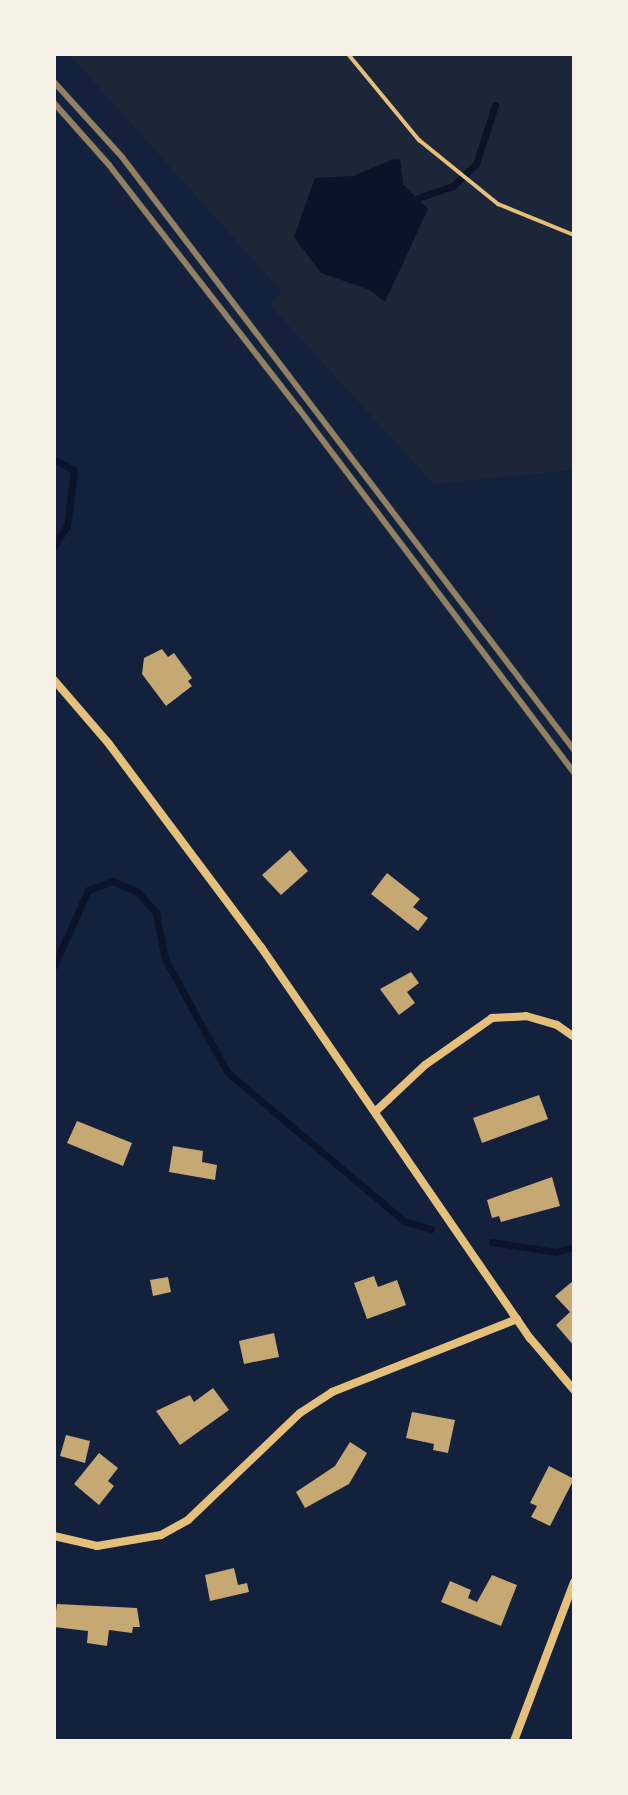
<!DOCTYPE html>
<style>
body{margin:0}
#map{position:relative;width:628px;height:1795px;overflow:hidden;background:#14213d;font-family:"DejaVu Sans",sans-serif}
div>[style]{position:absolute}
.green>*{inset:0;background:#1d2539}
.water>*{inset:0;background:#0b132b}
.stream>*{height:7px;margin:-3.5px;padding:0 3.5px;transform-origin:3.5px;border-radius:3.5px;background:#0b132b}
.building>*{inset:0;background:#c6a872}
.path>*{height:4px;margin:-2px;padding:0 2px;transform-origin:2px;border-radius:2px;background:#e5c07b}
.minor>*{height:8px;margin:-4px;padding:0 4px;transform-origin:4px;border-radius:4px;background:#e5c07b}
.rail>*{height:6px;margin:-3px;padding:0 3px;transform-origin:3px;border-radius:3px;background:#918062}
span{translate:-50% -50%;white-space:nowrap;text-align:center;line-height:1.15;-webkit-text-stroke:6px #f6f1e7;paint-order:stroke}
.frame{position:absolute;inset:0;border:56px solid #f6f1e7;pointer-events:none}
</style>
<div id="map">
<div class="green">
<div style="clip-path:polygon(69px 54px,574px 54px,574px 470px,434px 484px,270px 305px,282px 292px)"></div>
</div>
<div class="water">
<div style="clip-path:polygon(394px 159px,400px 160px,403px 184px,428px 209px,385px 302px,370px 290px,321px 273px,294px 237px,315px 178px,353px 176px)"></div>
</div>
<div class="stream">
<div style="left:418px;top:198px;width:37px;rotate:-19deg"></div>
<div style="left:453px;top:186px;width:32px;rotate:-44deg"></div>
<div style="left:476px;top:164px;width:62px;rotate:-72.1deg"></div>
<div style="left:54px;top:460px;width:22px;rotate:27deg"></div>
<div style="left:74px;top:470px;width:56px;rotate:97.1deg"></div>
<div style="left:67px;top:526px;width:24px;rotate:123deg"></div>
<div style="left:54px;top:966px;width:83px;rotate:-65.9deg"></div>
<div style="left:88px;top:890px;width:27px;rotate:-20deg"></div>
<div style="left:113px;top:881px;width:27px;rotate:24deg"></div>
<div style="left:138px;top:892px;width:28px;rotate:49deg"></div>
<div style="left:156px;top:913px;width:47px;rotate:78.9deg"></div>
<div style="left:165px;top:959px;width:129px;rotate:61.2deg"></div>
<div style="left:227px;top:1072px;width:231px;rotate:40.1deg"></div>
<div style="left:404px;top:1221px;width:28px;rotate:17deg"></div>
<div style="left:492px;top:1242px;width:65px;rotate:8.9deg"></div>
<div style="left:556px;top:1252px;width:19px;rotate:-16deg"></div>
</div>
<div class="building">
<div style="clip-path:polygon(162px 649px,168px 657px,174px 653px,192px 678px,188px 681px,192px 686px,166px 706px,142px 674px,144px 658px)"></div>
<div style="clip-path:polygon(290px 850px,308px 871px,281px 895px,262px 875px)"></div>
<div style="clip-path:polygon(387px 873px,420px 899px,413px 907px,428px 918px,418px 931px,371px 894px)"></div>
<div style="clip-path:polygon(411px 972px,419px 983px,407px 992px,415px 1003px,399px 1015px,380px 989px)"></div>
<div style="clip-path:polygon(539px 1095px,548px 1119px,482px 1143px,473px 1118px)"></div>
<div style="clip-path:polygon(77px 1121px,132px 1143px,123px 1166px,67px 1143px)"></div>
<div style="clip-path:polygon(173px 1146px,203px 1151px,202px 1162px,217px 1165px,215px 1180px,169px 1172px)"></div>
<div style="clip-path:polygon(552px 1177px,560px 1206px,501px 1222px,499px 1216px,492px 1218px,487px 1200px)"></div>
<div style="clip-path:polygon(374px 1276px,378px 1287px,397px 1280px,406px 1305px,367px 1319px,354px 1283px)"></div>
<div style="clip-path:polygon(168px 1277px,171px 1292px,153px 1296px,150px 1280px)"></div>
<div style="clip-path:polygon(574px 1280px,574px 1346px,556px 1325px,570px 1312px,555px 1296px)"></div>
<div style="clip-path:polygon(274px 1333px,279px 1357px,244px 1364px,239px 1341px)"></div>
<div style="clip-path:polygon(213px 1388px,229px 1410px,180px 1445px,156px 1411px,190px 1395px,194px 1402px)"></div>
<div style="clip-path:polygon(412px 1412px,455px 1420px,448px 1453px,433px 1450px,434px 1444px,406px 1438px)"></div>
<div style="clip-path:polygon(66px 1435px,90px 1441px,85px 1463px,60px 1456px)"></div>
<div style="clip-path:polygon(350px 1442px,367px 1453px,349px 1484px,305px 1508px,296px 1492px,335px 1466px)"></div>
<div style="clip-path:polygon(99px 1453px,118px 1468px,108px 1481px,114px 1486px,99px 1505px,74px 1484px)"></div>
<div style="clip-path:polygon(549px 1466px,574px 1479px,550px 1526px,531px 1517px,537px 1506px,530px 1503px)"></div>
<div style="clip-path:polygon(234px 1568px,238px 1585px,247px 1583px,249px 1592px,210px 1601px,205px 1575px)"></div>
<div style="clip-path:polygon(492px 1575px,517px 1585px,501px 1626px,441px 1602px,450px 1581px,471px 1590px,468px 1598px,477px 1602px)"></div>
<div style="clip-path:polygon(57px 1604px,137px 1608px,140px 1627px,133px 1627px,132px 1633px,109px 1630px,107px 1646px,87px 1643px,88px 1631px,54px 1627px)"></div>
</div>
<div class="path">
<div style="left:348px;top:54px;width:112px;rotate:50.5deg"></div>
<div style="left:419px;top:140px;width:102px;rotate:39deg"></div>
<div style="left:498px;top:204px;width:82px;rotate:22.2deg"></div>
</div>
<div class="minor">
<div style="left:54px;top:680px;width:84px;rotate:49.3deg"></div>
<div style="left:109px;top:744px;width:254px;rotate:53.2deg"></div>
<div style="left:261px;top:947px;width:475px;rotate:55.5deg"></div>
<div style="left:530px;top:1338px;width:68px;rotate:49.8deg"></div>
<div style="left:376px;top:1111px;width:67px;rotate:-43.2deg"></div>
<div style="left:425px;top:1065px;width:82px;rotate:-35deg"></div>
<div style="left:492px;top:1018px;width:34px;rotate:-3deg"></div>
<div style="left:526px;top:1016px;width:32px;rotate:16deg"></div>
<div style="left:557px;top:1025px;width:21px;rotate:35deg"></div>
<div style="left:54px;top:1536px;width:44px;rotate:13.1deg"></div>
<div style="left:97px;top:1546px;width:65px;rotate:-9.8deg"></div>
<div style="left:161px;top:1535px;width:31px;rotate:-29deg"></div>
<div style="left:188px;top:1520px;width:155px;rotate:-43.7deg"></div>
<div style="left:300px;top:1413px;width:38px;rotate:-33deg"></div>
<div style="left:332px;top:1392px;width:199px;rotate:-21.5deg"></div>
<div style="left:514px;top:1741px;width:170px;rotate:-69.3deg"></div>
</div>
<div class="rail">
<div style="left:54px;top:82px;width:101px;rotate:47.8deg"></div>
<div style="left:122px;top:157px;width:746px;rotate:52.68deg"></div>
<div style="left:54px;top:103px;width:83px;rotate:48.4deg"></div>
<div style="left:109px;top:165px;width:309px;rotate:52.1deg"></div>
<div style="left:299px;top:409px;width:456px;rotate:52.9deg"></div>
</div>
<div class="frame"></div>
</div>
